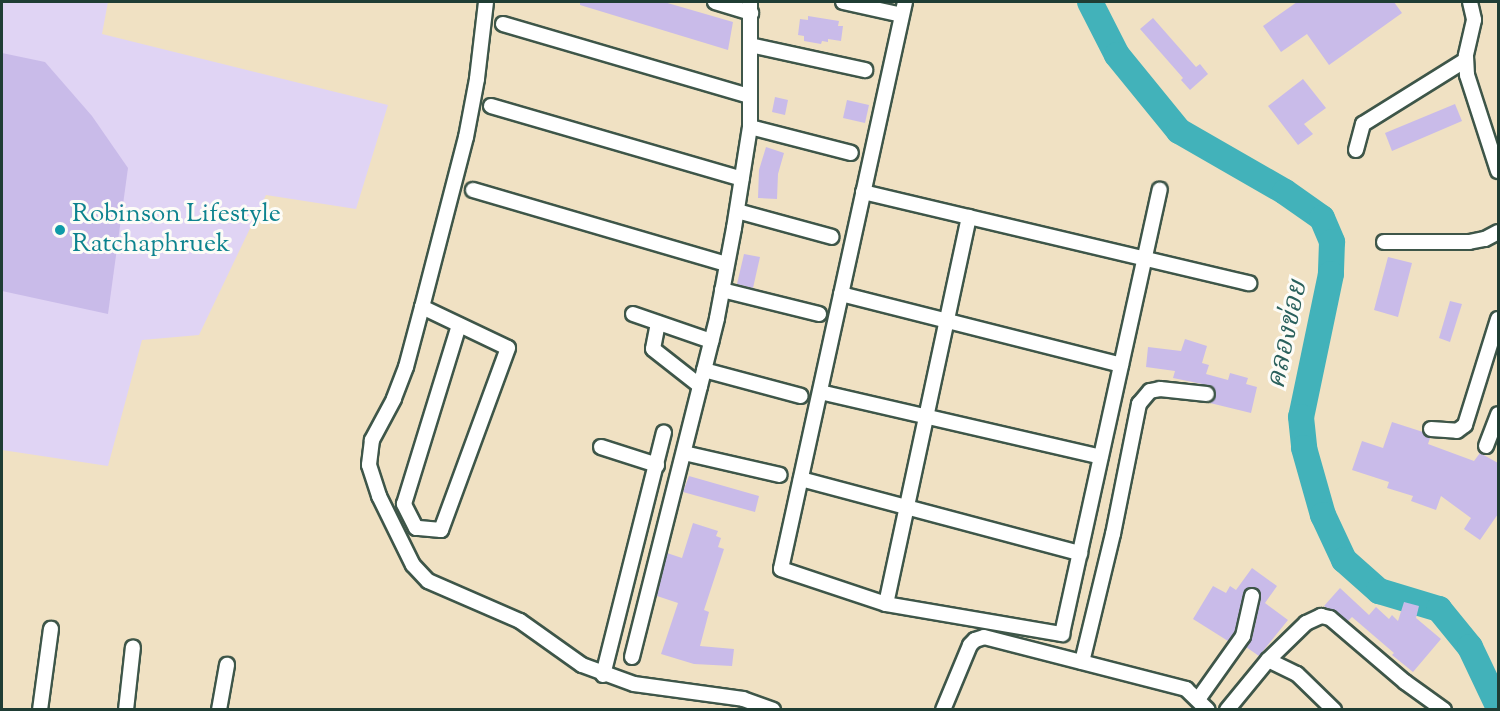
<!DOCTYPE html>
<meta charset="utf-8">
<style>
body{margin:0}
#map{position:relative;width:1500px;height:711px;overflow:hidden;background:#f0e1c3;font-family:"Sorts Mill Goudy","Noto Serif Thai",serif}
div>[style]{position:absolute}
.built>*{inset:0;background:#e0d4f4}
.river>*{height:26px;margin:-13px;padding:0 13px;transform-origin:13px;border-radius:13px;background:#42b2ba}
.building>*{inset:0;background:#c9bbe9}
.roads{filter:drop-shadow(2px 0 #3e5649) drop-shadow(-2px 0 #3e5649) drop-shadow(0 2px #3e5649) drop-shadow(0 -2px #3e5649)}
.minor>*{height:14px;margin:-7px;padding:0 7px;transform-origin:7px;border-radius:7px;background:#fff}
.dots>*{width:16px;height:16px;translate:-50% -50%;box-sizing:border-box;border:3px solid #fdfcf7;border-radius:50%}
span{translate:-50% -50%;white-space:nowrap;text-align:center;line-height:1.15;-webkit-text-stroke:6px #fdfcf7;paint-order:stroke}
.culture-label{font-size:26px;color:#0d838f}
.left{translate:0 -50%;text-align:left}
.water-label{font-size:27px;color:#2a605c;font-style:italic}
.frame{position:absolute;inset:0;border:3px solid #1f3d34;pointer-events:none}
</style>
<div id="map">
<div class="built">
<div style="clip-path:polygon(2px 2px,108px 2px,102px 34px,388px 105px,356px 209px,266px 195px,199px 335px,142px 340px,108px 466px,2px 450px)"></div>
</div>
<div class="river">
<div style="left:1090px;top:2px;width:59px;rotate:63deg"></div>
<div style="left:1117px;top:55px;width:98px;rotate:50.8deg"></div>
<div style="left:1179px;top:131px;width:122px;rotate:29.9deg"></div>
<div style="left:1285px;top:192px;width:45px;rotate:35.1deg"></div>
<div style="left:1322px;top:218px;width:26px;rotate:67deg"></div>
<div style="left:1332px;top:242px;width:32px;rotate:92deg"></div>
<div style="left:1331px;top:274px;width:146px;rotate:101.8deg"></div>
<div style="left:1301px;top:417px;width:31px;rotate:84deg"></div>
<div style="left:1304px;top:448px;width:70px;rotate:74.2deg"></div>
<div style="left:1323px;top:515px;width:50px;rotate:65deg"></div>
<div style="left:1344px;top:560px;width:47px;rotate:41.5deg"></div>
<div style="left:1379px;top:591px;width:63px;rotate:16.7deg"></div>
<div style="left:1439px;top:609px;width:49px;rotate:50.8deg"></div>
<div style="left:1470px;top:647px;width:65px;rotate:64.6deg"></div>
</div>
<div class="building">
<div style="clip-path:polygon(580px 2px,664px 2px,733px 22px,728px 50px,580px 5px)"></div>
<div style="clip-path:polygon(1297px 2px,1394px 2px,1402px 13px,1329px 65px,1307px 34px,1281px 52px,1263px 26px)"></div>
<div style="clip-path:polygon(808px 16px,839px 21px,838px 26px,843px 26px,841px 41px,828px 39px,828px 42px,822px 41px,821px 44px,804px 41px,804px 36px,798px 35px,800px 19px,808px 20px)"></div>
<div style="clip-path:polygon(1153px 18px,1196px 67px,1200px 64px,1208px 74px,1190px 90px,1181px 80px,1183px 78px,1140px 29px)"></div>
<div style="clip-path:polygon(2px 53px,45px 62px,92px 116px,128px 168px,108px 314px,2px 291px)"></div>
<div style="clip-path:polygon(1303px 79px,1326px 108px,1304px 124px,1313px 134px,1298px 145px,1268px 106px)"></div>
<div style="clip-path:polygon(775px 97px,788px 100px,785px 115px,772px 112px)"></div>
<div style="clip-path:polygon(847px 100px,869px 105px,865px 123px,843px 118px)"></div>
<div style="clip-path:polygon(1455px 104px,1462px 121px,1392px 151px,1385px 133px)"></div>
<div style="clip-path:polygon(766px 147px,784px 153px,778px 174px,777px 199px,758px 198px,759px 170px)"></div>
<div style="clip-path:polygon(744px 254px,760px 257px,753px 288px,737px 284px)"></div>
<div style="clip-path:polygon(1388px 257px,1412px 263px,1398px 317px,1374px 310px)"></div>
<div style="clip-path:polygon(1450px 301px,1462px 304px,1450px 342px,1439px 338px)"></div>
<div style="clip-path:polygon(1185px 339px,1207px 346px,1202px 363px,1209px 365px,1206px 374px,1228px 380px,1230px 373px,1248px 378px,1246px 384px,1257px 387px,1251px 413px,1210px 403px,1216px 394px,1212px 386px,1173px 378px,1175px 371px,1146px 367px,1148px 347px,1181px 351px)"></div>
<div style="clip-path:polygon(1392px 422px,1423px 432px,1430px 438px,1428px 444px,1474px 461px,1480px 453px,1498px 463px,1498px 514px,1480px 540px,1464px 529px,1471px 518px,1441px 496px,1436px 510px,1411px 501px,1413px 496px,1387px 488px,1389px 482px,1352px 470px,1362px 441px,1383px 448px)"></div>
<div style="clip-path:polygon(689px 476px,759px 496px,755px 512px,683px 492px)"></div>
<div style="clip-path:polygon(693px 523px,718px 531px,716px 536px,721px 538px,718px 547px,724px 549px,704px 610px,709px 612px,700px 646px,734px 649px,732px 666px,694px 664px,661px 654px,678px 603px,657px 596px,667px 553px,682px 558px)"></div>
<div style="clip-path:polygon(1252px 568px,1277px 586px,1265px 603px,1288px 620px,1259px 656px,1246px 647px,1252px 638px,1261px 598px,1258px 589px,1250px 587px,1245px 590px,1235px 632px,1228px 641px,1193px 619px,1213px 586px,1226px 593px,1230px 586px,1236px 590px)"></div>
<div style="clip-path:polygon(1340px 588px,1369px 615px,1376px 607px,1389px 619px,1392px 615px,1398px 621px,1404px 602px,1419px 606px,1416px 618px,1441px 639px,1413px 672px,1392px 655px,1394px 653px,1352px 617px,1348px 621px,1324px 606px)"></div>
</div>
<div class="roads">
<div class="minor">
<div style="left:486px;top:2px;width:78px;rotate:96.7deg"></div>
<div style="left:477px;top:79px;width:59px;rotate:100.7deg"></div>
<div style="left:466px;top:137px;width:176px;rotate:104.5deg"></div>
<div style="left:422px;top:307px;width:62px;rotate:104.9deg"></div>
<div style="left:406px;top:367px;width:34px;rotate:111deg"></div>
<div style="left:394px;top:399px;width:47px;rotate:118.2deg"></div>
<div style="left:372px;top:440px;width:25px;rotate:97deg"></div>
<div style="left:369px;top:465px;width:33px;rotate:72deg"></div>
<div style="left:379px;top:496px;width:77px;rotate:63.8deg"></div>
<div style="left:413px;top:565px;width:22px;rotate:47deg"></div>
<div style="left:428px;top:581px;width:100px;rotate:23.5deg"></div>
<div style="left:520px;top:621px;width:76px;rotate:35.4deg"></div>
<div style="left:582px;top:665px;width:55px;rotate:20.1deg"></div>
<div style="left:634px;top:684px;width:110px;rotate:7.8deg"></div>
<div style="left:743px;top:699px;width:32px;rotate:20deg"></div>
<div style="left:715px;top:2px;width:38px;rotate:17deg"></div>
<div style="left:843px;top:2px;width:60px;rotate:12.4deg"></div>
<div style="left:905px;top:2px;width:580px;rotate:102.34deg"></div>
<div style="left:781px;top:569px;width:111px;rotate:18.4deg"></div>
<div style="left:886px;top:604px;width:179px;rotate:9.7deg"></div>
<div style="left:1062px;top:634px;width:455px;rotate:-77.6deg"></div>
<div style="left:1470px;top:2px;width:18px;rotate:77deg"></div>
<div style="left:1474px;top:20px;width:37px;rotate:103deg"></div>
<div style="left:1466px;top:56px;width:19px;rotate:87deg"></div>
<div style="left:1467px;top:75px;width:101px;rotate:72.1deg"></div>
<div style="left:503px;top:24px;width:256px;rotate:16.3deg"></div>
<div style="left:750px;top:45px;width:118px;rotate:12.3deg"></div>
<div style="left:491px;top:106px;width:261px;rotate:16.2deg"></div>
<div style="left:750px;top:127px;width:104px;rotate:14.4deg"></div>
<div style="left:1356px;top:150px;width:27px;rotate:-75deg"></div>
<div style="left:1363px;top:124px;width:121px;rotate:-31.9deg"></div>
<div style="left:473px;top:190px;width:264px;rotate:16.3deg"></div>
<div style="left:863px;top:192px;width:397px;rotate:13.3deg"></div>
<div style="left:737px;top:211px;width:98px;rotate:15.3deg"></div>
<div style="left:1384px;top:242px;width:85px"></div>
<div style="left:1469px;top:242px;width:16px;rotate:-11deg"></div>
<div style="left:1485px;top:239px;width:15px;rotate:-28deg"></div>
<div style="left:722px;top:290px;width:100px;rotate:13.9deg"></div>
<div style="left:841px;top:294px;width:289px;rotate:14.2deg"></div>
<div style="left:422px;top:307px;width:95px;rotate:25.5deg"></div>
<div style="left:508px;top:348px;width:194px;rotate:110.2deg"></div>
<div style="left:441px;top:530px;width:25px;rotate:-175deg"></div>
<div style="left:416px;top:528px;width:27px;rotate:-117deg"></div>
<div style="left:404px;top:504px;width:187px;rotate:-72.9deg"></div>
<div style="left:633px;top:314px;width:83px;rotate:19.1deg"></div>
<div style="left:658px;top:323px;width:26px;rotate:101deg"></div>
<div style="left:653px;top:349px;width:60px;rotate:38.2deg"></div>
<div style="left:704px;top:370px;width:100px;rotate:15deg"></div>
<div style="left:820px;top:392px;width:288px;rotate:13deg"></div>
<div style="left:1431px;top:429px;width:26px;rotate:4deg"></div>
<div style="left:1457px;top:431px;width:10px;rotate:-37deg"></div>
<div style="left:1465px;top:425px;width:111px;rotate:-72.7deg"></div>
<div style="left:1486px;top:446px;width:34px;rotate:-69deg"></div>
<div style="left:601px;top:447px;width:59px;rotate:17.8deg"></div>
<div style="left:684px;top:453px;width:98px;rotate:12.9deg"></div>
<div style="left:801px;top:479px;width:289px;rotate:14.9deg"></div>
<div style="left:886px;top:604px;width:396px;rotate:-77.9deg"></div>
<div style="left:632px;top:657px;width:349px;rotate:-75.9deg"></div>
<div style="left:717px;top:318px;width:92px;rotate:-79.3deg"></div>
<div style="left:734px;top:228px;width:102px;rotate:-81deg"></div>
<div style="left:750px;top:127px;width:125px;rotate:-90deg"></div>
<div style="left:1268px;top:660px;width:32px;rotate:26deg"></div>
<div style="left:1297px;top:674px;width:52px;rotate:44.2deg"></div>
<div style="left:1082px;top:662px;width:132px;rotate:-76.4deg"></div>
<div style="left:1113px;top:534px;width:133px;rotate:-78.7deg"></div>
<div style="left:1139px;top:404px;width:17px;rotate:-50deg"></div>
<div style="left:1150px;top:391px;width:10px;rotate:-11deg"></div>
<div style="left:1160px;top:389px;width:47px;rotate:6.1deg"></div>
<div style="left:603px;top:675px;width:250px;rotate:-75.9deg"></div>
<div style="left:1199px;top:698px;width:76px;rotate:-54.6deg"></div>
<div style="left:1243px;top:636px;width:41px;rotate:-77.3deg"></div>
<div style="left:40px;top:710px;width:82px;rotate:-82.3deg"></div>
<div style="left:126px;top:710px;width:63px;rotate:-83.7deg"></div>
<div style="left:219px;top:710px;width:46px;rotate:-79.9deg"></div>
<div style="left:943px;top:710px;width:70px;rotate:-67.4deg"></div>
<div style="left:970px;top:645px;width:7px;rotate:-45deg"></div>
<div style="left:975px;top:640px;width:9px;rotate:-18deg"></div>
<div style="left:984px;top:637px;width:209px;rotate:14.4deg"></div>
<div style="left:1186px;top:689px;width:30px;rotate:44deg"></div>
<div style="left:1227px;top:710px;width:65px;rotate:-50.6deg"></div>
<div style="left:1268px;top:660px;width:53px;rotate:-44.2deg"></div>
<div style="left:1306px;top:623px;width:17px;rotate:-25deg"></div>
<div style="left:1321px;top:616px;width:9px;rotate:13deg"></div>
<div style="left:1330px;top:618px;width:99px;rotate:40.5deg"></div>
<div style="left:1405px;top:682px;width:48px;rotate:35.7deg"></div>
</div>
</div>
<div class="dots">
<div style="left:60px;top:230px;background:#0f9aa8"></div>
</div>
<div class="culture-label">
<span class="left" style="left:72px;top:230px">Robinson Lifestyle<br>Ratchaphruek</span>
</div>
<div class="water-label">
<span style="left:1288px;top:335px;rotate:-78deg">คลองข่อย</span>
</div>
<div class="frame"></div>
</div>
